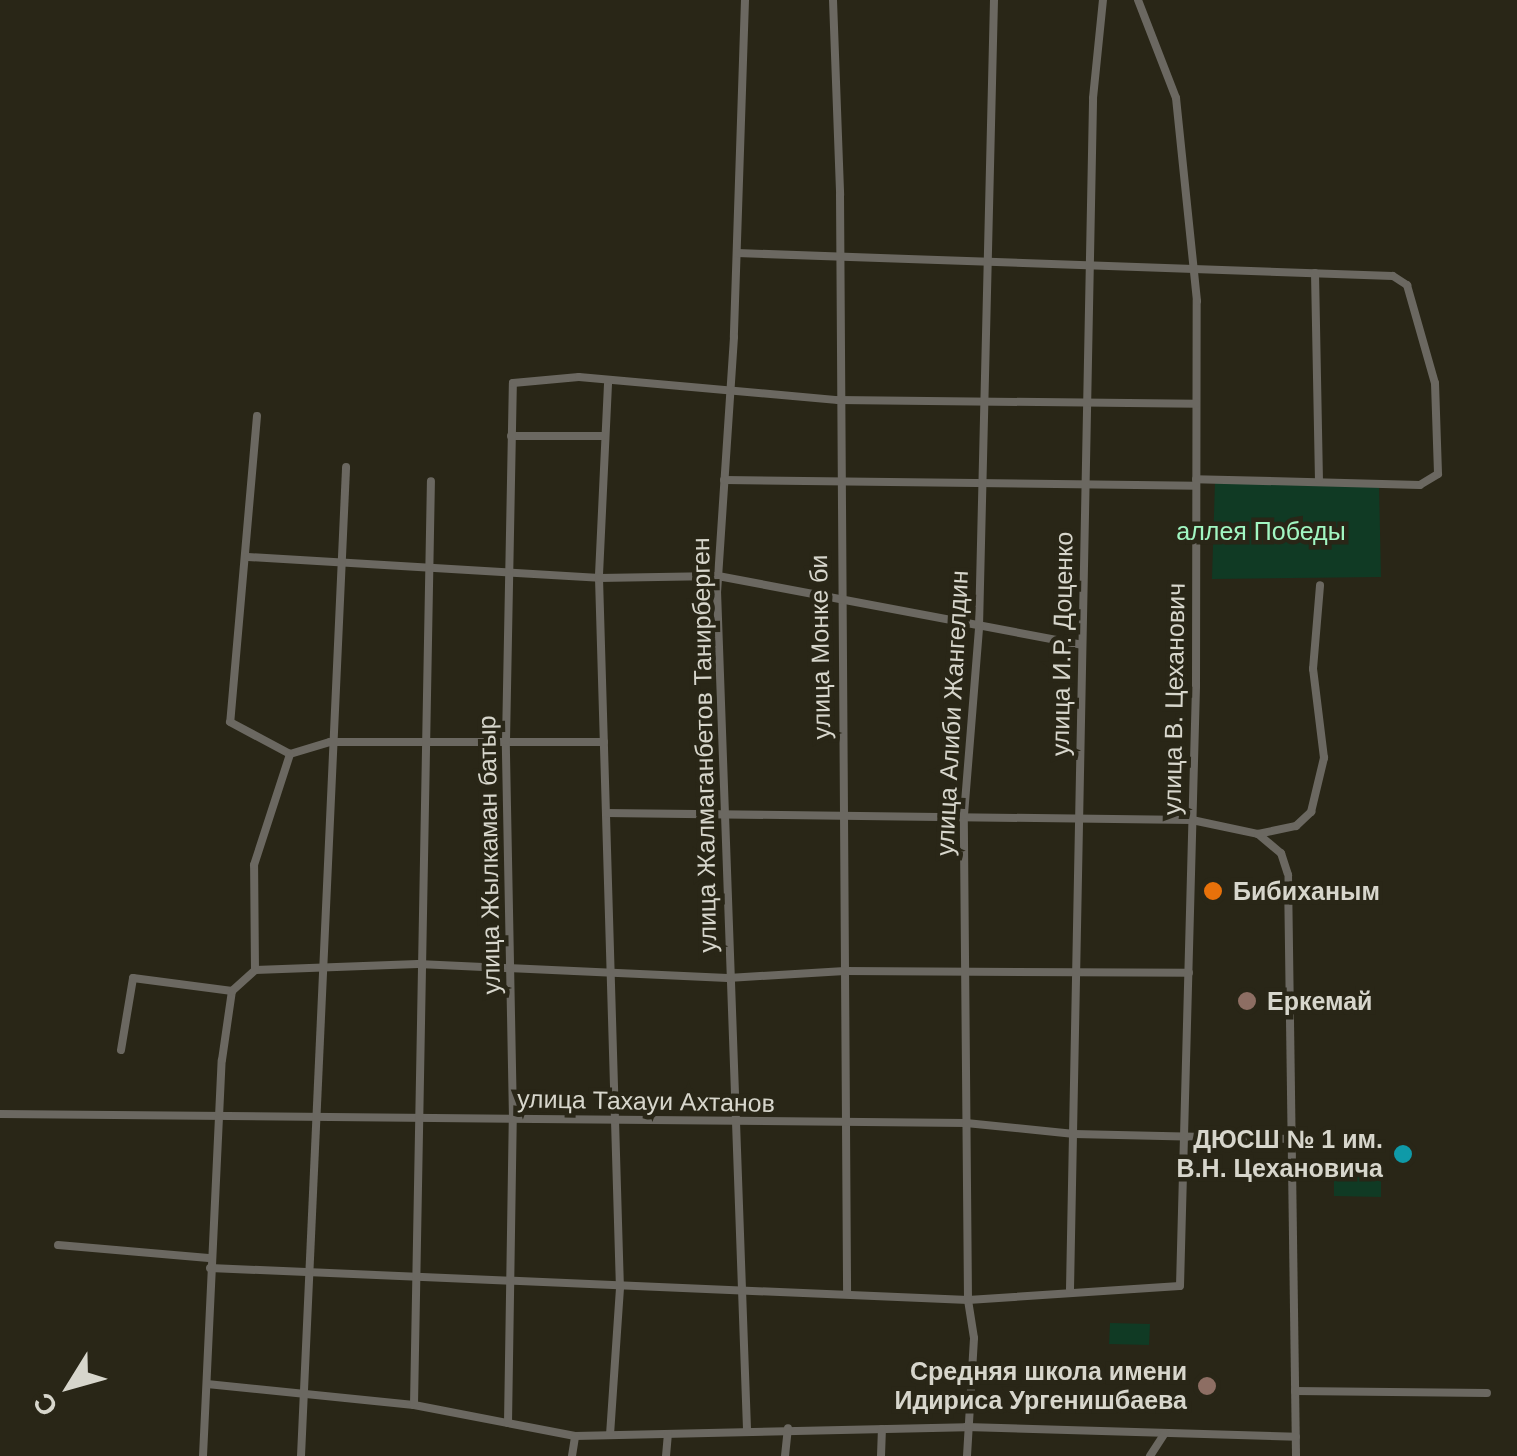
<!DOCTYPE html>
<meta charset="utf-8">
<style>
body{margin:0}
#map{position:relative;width:1517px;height:1456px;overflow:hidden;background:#292617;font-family:Helvetica,sans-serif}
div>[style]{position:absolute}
.green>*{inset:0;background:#103a24}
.street>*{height:8px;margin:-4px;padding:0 4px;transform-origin:4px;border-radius:4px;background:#6b6861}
.dots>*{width:28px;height:28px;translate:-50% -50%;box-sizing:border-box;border:5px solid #292617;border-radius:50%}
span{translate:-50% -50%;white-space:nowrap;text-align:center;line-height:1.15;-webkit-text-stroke:9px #292617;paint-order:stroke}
.park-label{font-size:25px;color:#a2f7c3}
.street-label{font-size:25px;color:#d7d6cc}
.poi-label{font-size:25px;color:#d7d6cc;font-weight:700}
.left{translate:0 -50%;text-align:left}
.right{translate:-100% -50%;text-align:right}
.north{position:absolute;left:20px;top:1336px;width:100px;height:100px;-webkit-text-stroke:8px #292617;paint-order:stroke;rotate:233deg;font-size:28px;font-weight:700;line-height:40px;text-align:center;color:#d7d6cc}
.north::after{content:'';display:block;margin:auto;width:35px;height:45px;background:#d7d6cc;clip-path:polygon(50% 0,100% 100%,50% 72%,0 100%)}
</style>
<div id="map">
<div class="green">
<div style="clip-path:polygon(1215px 481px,1379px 485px,1381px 577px,1212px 579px)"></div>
<div style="clip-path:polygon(1334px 1166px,1381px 1167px,1381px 1197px,1334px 1196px)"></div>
<div style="clip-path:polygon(1110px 1323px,1150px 1324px,1149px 1345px,1109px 1344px)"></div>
</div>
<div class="street">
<div style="left:745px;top:0;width:337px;rotate:91.9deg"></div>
<div style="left:734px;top:337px;width:255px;rotate:93.8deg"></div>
<div style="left:717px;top:591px;width:839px;rotate:87.95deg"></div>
<div style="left:833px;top:0;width:195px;rotate:87.9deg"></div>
<div style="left:840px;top:195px;width:1098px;rotate:89.63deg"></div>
<div style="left:737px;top:253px;width:656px;rotate:2.01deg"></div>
<div style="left:1393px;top:276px;width:17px;rotate:33deg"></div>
<div style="left:1407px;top:285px;width:102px;rotate:74.1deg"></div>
<div style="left:1435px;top:383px;width:91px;rotate:88.1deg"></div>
<div style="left:1438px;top:474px;width:21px;rotate:149deg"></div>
<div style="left:1420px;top:485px;width:224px;rotate:-178.5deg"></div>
<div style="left:1315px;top:273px;width:206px;rotate:88.9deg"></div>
<div style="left:608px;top:384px;width:194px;rotate:92.7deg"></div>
<div style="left:599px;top:578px;width:710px;rotate:88.31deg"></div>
<div style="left:620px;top:1288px;width:147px;rotate:93.9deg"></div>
<div style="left:257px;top:416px;width:307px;rotate:95deg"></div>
<div style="left:230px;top:722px;width:68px;rotate:28.1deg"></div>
<div style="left:511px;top:436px;width:93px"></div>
<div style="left:724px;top:480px;width:472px;rotate:0.7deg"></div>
<div style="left:248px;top:557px;width:352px;rotate:3.4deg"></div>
<div style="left:599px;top:578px;width:119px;rotate:-1deg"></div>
<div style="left:718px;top:576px;width:370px;rotate:10.7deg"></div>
<div style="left:290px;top:754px;width:42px;rotate:-16.7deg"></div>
<div style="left:330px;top:742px;width:274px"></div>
<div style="left:606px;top:813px;width:586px;rotate:0.68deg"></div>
<div style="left:1192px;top:820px;width:67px;rotate:12deg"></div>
<div style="left:1258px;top:834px;width:30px;rotate:40deg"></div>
<div style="left:1281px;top:853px;width:23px;rotate:72deg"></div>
<div style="left:1288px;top:875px;width:581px;rotate:89.21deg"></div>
<div style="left:1258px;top:834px;width:39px;rotate:-12deg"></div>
<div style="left:1296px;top:826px;width:21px;rotate:-43deg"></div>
<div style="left:1311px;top:812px;width:56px;rotate:-76.5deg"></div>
<div style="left:1324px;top:758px;width:90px;rotate:-97deg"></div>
<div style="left:1313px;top:669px;width:84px;rotate:-85.2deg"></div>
<div style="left:255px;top:970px;width:163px;rotate:-2.1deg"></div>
<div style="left:418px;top:964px;width:310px;rotate:2.6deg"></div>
<div style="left:728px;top:978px;width:117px;rotate:-3.4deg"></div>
<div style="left:845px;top:971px;width:344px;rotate:0.3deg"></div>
<div style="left:121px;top:1050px;width:73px;rotate:-80.5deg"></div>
<div style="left:133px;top:978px;width:100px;rotate:7.5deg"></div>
<div style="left:0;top:1114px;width:966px;rotate:0.53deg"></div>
<div style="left:966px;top:1123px;width:109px;rotate:5.8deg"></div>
<div style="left:1074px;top:1134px;width:218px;rotate:1.3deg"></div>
<div style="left:58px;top:1245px;width:154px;rotate:4.9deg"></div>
<div style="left:210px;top:1268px;width:759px;rotate:2.42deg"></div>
<div style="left:968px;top:1300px;width:212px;rotate:-3.8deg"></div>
<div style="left:1180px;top:1286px;width:600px;rotate:-88.47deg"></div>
<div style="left:1196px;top:686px;width:385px;rotate:-89.9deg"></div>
<div style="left:1197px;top:301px;width:204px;rotate:-95.9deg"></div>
<div style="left:1176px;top:98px;width:105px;rotate:-111.2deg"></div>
<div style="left:1070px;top:1289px;width:1191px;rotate:-88.89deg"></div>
<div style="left:1093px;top:98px;width:99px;rotate:-84.2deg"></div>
<div style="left:207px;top:1384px;width:208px;rotate:5.8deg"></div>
<div style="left:414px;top:1405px;width:164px;rotate:10.9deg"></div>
<div style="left:575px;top:1436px;width:391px;rotate:-1.3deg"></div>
<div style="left:966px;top:1427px;width:330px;rotate:1.7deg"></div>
<div style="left:1295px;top:1391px;width:192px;rotate:0.6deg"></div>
<div style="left:414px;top:1405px;width:924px;rotate:-88.95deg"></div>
<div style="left:508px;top:1423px;width:304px;rotate:-89.1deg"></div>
<div style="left:513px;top:1119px;width:378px;rotate:-91.1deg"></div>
<div style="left:506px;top:741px;width:358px;rotate:-88.9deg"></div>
<div style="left:513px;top:383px;width:66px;rotate:-5.2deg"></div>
<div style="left:579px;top:377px;width:260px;rotate:5.1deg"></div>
<div style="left:838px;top:400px;width:358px;rotate:0.6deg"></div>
<div style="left:203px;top:1456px;width:396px;rotate:-87.3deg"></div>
<div style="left:222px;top:1060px;width:70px;rotate:-81.8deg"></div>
<div style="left:232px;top:991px;width:31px;rotate:-42deg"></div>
<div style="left:255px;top:970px;width:105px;rotate:-90.5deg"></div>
<div style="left:254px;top:865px;width:117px;rotate:-72deg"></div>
<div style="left:301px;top:1456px;width:990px;rotate:-87.39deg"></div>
<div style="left:572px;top:1456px;width:20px;rotate:-81deg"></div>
<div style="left:666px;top:1456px;width:22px;rotate:-85deg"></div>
<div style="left:785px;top:1456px;width:28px;rotate:-84deg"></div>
<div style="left:881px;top:1456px;width:27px;rotate:-88deg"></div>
<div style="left:967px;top:1456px;width:118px;rotate:-86.6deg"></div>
<div style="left:974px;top:1338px;width:38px;rotate:-99deg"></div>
<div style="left:968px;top:1300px;width:485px;rotate:-90.5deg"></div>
<div style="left:964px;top:815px;width:189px;rotate:-85.4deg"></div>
<div style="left:979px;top:627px;width:627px;rotate:-88.63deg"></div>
<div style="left:1150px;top:1456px;width:27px;rotate:-57deg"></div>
</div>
<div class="dots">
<div style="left:1213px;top:891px;background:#e8710a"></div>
<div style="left:1247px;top:1001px;background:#8d6e63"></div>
<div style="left:1403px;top:1154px;background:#0f9aa8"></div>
<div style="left:1207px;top:1386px;background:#8d6e63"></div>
</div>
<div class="park-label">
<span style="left:1261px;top:531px">аллея Победы</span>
</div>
<div class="street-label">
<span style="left:1062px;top:644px;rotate:-89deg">улица И.Р. Доценко</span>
<span style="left:820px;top:647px;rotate:-91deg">улица Монке би</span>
<span style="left:1174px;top:699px;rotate:-89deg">улица В. Цеханович</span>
<span style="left:952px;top:713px;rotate:-87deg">улица Алиби Жангелдин</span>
<span style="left:704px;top:745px;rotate:-91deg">улица Жалмаганбетов Танирберген</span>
<span style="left:489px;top:855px;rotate:-91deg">улица Жылкаман батыр</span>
<span style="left:646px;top:1101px;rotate:1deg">улица Тахауи Ахтанов</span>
</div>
<div class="poi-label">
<span class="left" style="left:1233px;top:891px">Бибиханым</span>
<span class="left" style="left:1267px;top:1001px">Еркемай</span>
<span class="right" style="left:1383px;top:1154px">ДЮСШ № 1 им.<br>В.Н. Цехановича</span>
<span class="right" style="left:1187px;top:1386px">Средняя школа имени<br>Идириса Ургенишбаева</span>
</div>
<div class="north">С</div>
</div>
